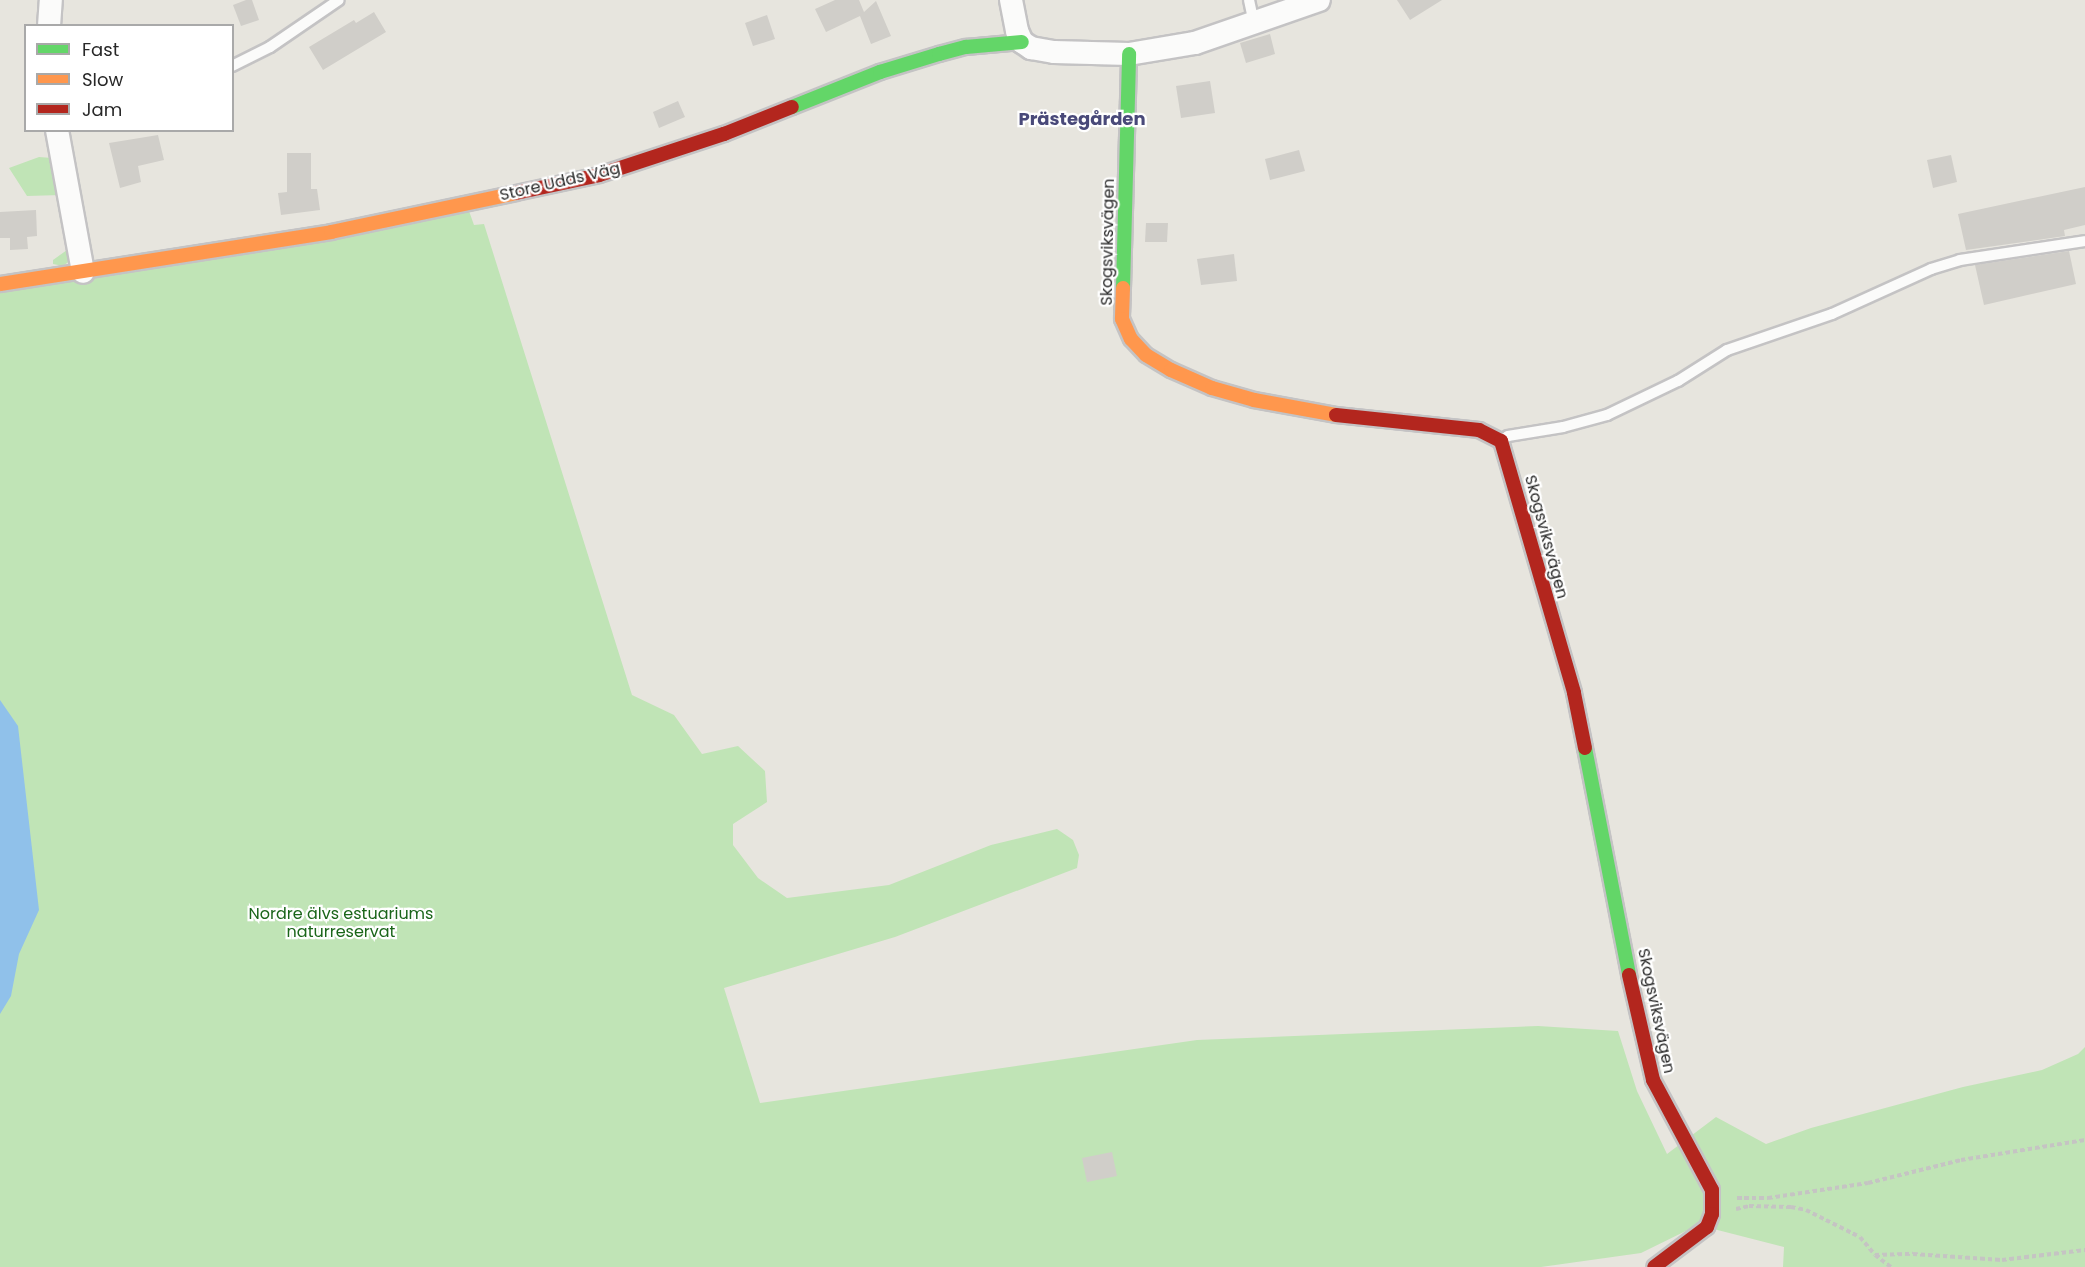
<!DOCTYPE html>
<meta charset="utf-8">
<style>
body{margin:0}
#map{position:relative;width:2085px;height:1267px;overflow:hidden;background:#e7e5de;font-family:Poppins,sans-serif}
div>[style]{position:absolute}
.green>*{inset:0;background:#c0e4b6}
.water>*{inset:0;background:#90c1ea}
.building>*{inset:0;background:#d0cec9}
.path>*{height:4px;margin-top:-2px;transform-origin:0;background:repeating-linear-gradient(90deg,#c5c4c3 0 4.5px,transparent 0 7.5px)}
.roads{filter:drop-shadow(2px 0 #c4c3c4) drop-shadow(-2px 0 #c4c3c4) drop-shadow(0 2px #c4c3c4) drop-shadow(0 -2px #c4c3c4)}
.lane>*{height:10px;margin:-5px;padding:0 5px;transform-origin:5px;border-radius:5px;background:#fbfbfa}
.street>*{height:22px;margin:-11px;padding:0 11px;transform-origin:11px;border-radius:11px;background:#fbfbfa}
.fast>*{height:14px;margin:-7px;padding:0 7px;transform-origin:7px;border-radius:7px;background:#63d668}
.slow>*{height:14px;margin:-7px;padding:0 7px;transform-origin:7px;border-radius:7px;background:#ff974d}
.jam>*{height:14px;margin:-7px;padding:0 7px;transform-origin:7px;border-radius:7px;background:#b3261e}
span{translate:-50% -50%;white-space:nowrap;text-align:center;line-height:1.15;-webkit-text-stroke:4.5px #fff;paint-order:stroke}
.street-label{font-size:16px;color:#282828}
.park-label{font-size:16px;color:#1a6519}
.neighbourhood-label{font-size:18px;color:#494979;font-weight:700}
.legend{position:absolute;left:24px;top:24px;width:210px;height:108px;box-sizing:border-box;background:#fff;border:2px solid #a9a9a9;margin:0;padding:8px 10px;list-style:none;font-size:18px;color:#282828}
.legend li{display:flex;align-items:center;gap:12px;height:30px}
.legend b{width:30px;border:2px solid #a9a9a9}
</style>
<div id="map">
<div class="green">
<div style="clip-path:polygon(39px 157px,52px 158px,60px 169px,73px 247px,71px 260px,63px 266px,53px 264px,53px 260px,67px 250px,68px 243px,61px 195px,27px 196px,9px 168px)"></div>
<div style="clip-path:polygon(469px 211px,474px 225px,484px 224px,632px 695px,674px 715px,702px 754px,738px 746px,765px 771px,767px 802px,733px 824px,733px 845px,758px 878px,787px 898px,889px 885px,991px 845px,1057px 829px,1073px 840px,1079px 855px,1077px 868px,895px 937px,724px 988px,760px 1103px,1197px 1040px,1538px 1026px,1618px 1031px,1637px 1091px,1667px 1154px,1716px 1117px,1766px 1144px,1811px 1128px,1963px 1087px,2042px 1070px,2078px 1054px,2085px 1047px,2085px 1267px,1783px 1267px,1784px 1247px,1698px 1225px,1641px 1253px,1541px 1267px,0 1267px,0 291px)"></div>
</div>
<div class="water">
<div style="clip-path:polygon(0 700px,18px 726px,39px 910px,19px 954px,11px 996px,0 1014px)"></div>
</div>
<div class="building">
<div style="clip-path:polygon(246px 0,252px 0,259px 20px,241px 26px,233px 5px)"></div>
<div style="clip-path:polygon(835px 0,859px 0,864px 12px,876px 1px,891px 36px,871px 44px,860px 16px,826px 32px,815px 9px)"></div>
<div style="clip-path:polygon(1397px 0,1442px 0,1410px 20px)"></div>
<div style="clip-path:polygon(374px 12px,386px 32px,323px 70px,309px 47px,354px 20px,356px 23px)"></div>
<div style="clip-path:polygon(767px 15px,775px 39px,753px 46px,745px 23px)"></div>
<div style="clip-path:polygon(1270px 34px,1275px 54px,1246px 63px,1240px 43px)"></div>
<div style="clip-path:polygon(1210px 81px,1215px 113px,1181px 118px,1176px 86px)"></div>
<div style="clip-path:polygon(678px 101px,685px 117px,659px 128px,653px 112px)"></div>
<div style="clip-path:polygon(158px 135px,164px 160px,138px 166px,141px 182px,120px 188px,109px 143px)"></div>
<div style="clip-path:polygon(1299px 150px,1305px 171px,1270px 180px,1265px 159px)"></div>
<div style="clip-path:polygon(287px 153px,311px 153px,311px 189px,317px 189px,320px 210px,281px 215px,278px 193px,287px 192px)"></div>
<div style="clip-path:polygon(1951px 155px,1957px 182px,1933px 188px,1927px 160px)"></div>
<div style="clip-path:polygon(2085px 187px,2085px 225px,2064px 230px,2065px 236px,1966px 250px,1958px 214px)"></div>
<div style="clip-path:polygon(36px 210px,37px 236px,27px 237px,28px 249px,10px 250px,10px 238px,0 238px,0 212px)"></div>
<div style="clip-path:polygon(1146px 223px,1168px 223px,1167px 242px,1145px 242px)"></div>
<div style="clip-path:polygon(2069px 251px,2076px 284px,1984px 305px,1975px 265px)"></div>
<div style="clip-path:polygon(1234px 254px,1237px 281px,1201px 285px,1197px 259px)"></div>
<div style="clip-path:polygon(1112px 1152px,1117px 1176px,1087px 1182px,1082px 1158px)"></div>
</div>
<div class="path">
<div style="left:1737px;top:1198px;width:31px"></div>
<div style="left:1768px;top:1198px;width:101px;rotate:-8.5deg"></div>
<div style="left:1868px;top:1183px;width:96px;rotate:-13.9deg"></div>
<div style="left:1961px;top:1160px;width:126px;rotate:-9.2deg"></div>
<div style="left:1736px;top:1209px;width:13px;rotate:-13deg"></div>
<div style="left:1749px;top:1206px;width:42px;rotate:1.4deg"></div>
<div style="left:1791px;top:1207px;width:15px;rotate:11deg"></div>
<div style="left:1806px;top:1210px;width:60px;rotate:26.6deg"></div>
<div style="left:1860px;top:1237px;width:23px;rotate:50deg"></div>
<div style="left:1875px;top:1255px;width:20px;rotate:37deg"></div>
<div style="left:1875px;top:1255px;width:38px;rotate:-2deg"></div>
<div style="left:1913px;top:1254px;width:89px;rotate:3.9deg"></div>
<div style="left:2002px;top:1260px;width:84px;rotate:-6.9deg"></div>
</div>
<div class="roads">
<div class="lane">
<div style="left:1249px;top:0;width:24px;rotate:78deg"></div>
<div style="left:232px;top:66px;width:42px;rotate:-26.6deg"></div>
<div style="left:270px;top:47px;width:83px;rotate:-34.3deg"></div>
<div style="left:1503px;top:440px;width:6px;rotate:-39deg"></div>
<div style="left:1508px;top:436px;width:56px;rotate:-9.3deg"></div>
<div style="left:1563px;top:427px;width:46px;rotate:-15.3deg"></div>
<div style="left:1607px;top:415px;width:79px;rotate:-25.6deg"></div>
<div style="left:1678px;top:381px;width:58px;rotate:-32.3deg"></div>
<div style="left:1727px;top:350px;width:111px;rotate:-18.9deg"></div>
<div style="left:1832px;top:314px;width:109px;rotate:-24.4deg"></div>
<div style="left:1931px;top:269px;width:30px;rotate:-17deg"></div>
<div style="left:1960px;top:260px;width:126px;rotate:-8.6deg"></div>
</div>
<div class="street">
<div style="left:1011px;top:0;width:32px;rotate:79deg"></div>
<div style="left:1017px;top:31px;width:12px;rotate:66deg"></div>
<div style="left:1022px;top:42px;width:11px;rotate:34deg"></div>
<div style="left:1031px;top:48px;width:23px;rotate:10deg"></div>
<div style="left:1054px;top:52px;width:75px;rotate:1.5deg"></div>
<div style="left:1129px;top:54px;width:67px;rotate:-9.5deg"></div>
<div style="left:1195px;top:43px;width:131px;rotate:-19.1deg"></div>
<div style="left:49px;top:26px;width:26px;rotate:-86deg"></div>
<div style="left:57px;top:130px;width:144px;rotate:79.6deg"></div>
</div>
<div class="fast">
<div style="left:792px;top:107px;width:95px;rotate:-21.7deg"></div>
<div style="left:880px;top:72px;width:62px;rotate:-17deg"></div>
<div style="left:939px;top:54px;width:28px;rotate:-15deg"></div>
<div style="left:966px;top:47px;width:56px;rotate:-5.1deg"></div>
<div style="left:1123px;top:288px;width:234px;rotate:-88.5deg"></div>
<div style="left:1585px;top:748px;width:231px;rotate:79deg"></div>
</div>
<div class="slow">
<div style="left:0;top:284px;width:335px;rotate:-8.9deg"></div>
<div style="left:331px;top:232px;width:189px;rotate:-11.9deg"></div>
<div style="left:1123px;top:288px;width:31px;rotate:92deg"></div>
<div style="left:1122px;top:319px;width:22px;rotate:66deg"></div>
<div style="left:1131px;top:339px;width:22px;rotate:47deg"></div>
<div style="left:1146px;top:355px;width:29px;rotate:31deg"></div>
<div style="left:1171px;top:370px;width:45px;rotate:23.7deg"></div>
<div style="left:1212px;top:388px;width:44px;rotate:15.9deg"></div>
<div style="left:1254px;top:400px;width:83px;rotate:10.4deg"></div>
</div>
<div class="jam">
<div style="left:516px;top:193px;width:85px;rotate:-12.2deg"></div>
<div style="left:599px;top:175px;width:132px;rotate:-18.2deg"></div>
<div style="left:724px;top:134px;width:73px;rotate:-21.7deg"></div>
<div style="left:1336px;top:415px;width:144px;rotate:6deg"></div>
<div style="left:1479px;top:430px;width:25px;rotate:27deg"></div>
<div style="left:1501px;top:441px;width:262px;rotate:73.8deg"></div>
<div style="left:1574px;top:693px;width:56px;rotate:78.7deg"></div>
<div style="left:1629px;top:975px;width:108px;rotate:77.1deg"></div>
<div style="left:1653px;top:1080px;width:125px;rotate:61.8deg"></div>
<div style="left:1712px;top:1190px;width:24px;rotate:90deg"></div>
<div style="left:1712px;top:1214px;width:14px;rotate:111deg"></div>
<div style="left:1707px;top:1227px;width:66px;rotate:143deg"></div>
</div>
</div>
<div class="street-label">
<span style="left:560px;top:182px;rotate:-13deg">Store Udds Väg</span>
<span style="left:1108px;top:242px;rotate:-89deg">Skogsviksvägen</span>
<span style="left:1546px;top:537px;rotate:75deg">Skogsviksvägen</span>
<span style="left:1656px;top:1011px;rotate:78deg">Skogsviksvägen</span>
</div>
<div class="park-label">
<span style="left:341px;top:923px">Nordre älvs estuariums<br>naturreservat</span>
</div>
<div class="neighbourhood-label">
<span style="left:1082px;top:119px">Prästegården</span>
</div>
<ul class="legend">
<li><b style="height:8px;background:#63d668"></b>Fast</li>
<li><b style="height:8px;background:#ff974d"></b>Slow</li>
<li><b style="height:8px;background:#b3261e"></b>Jam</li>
</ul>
</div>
